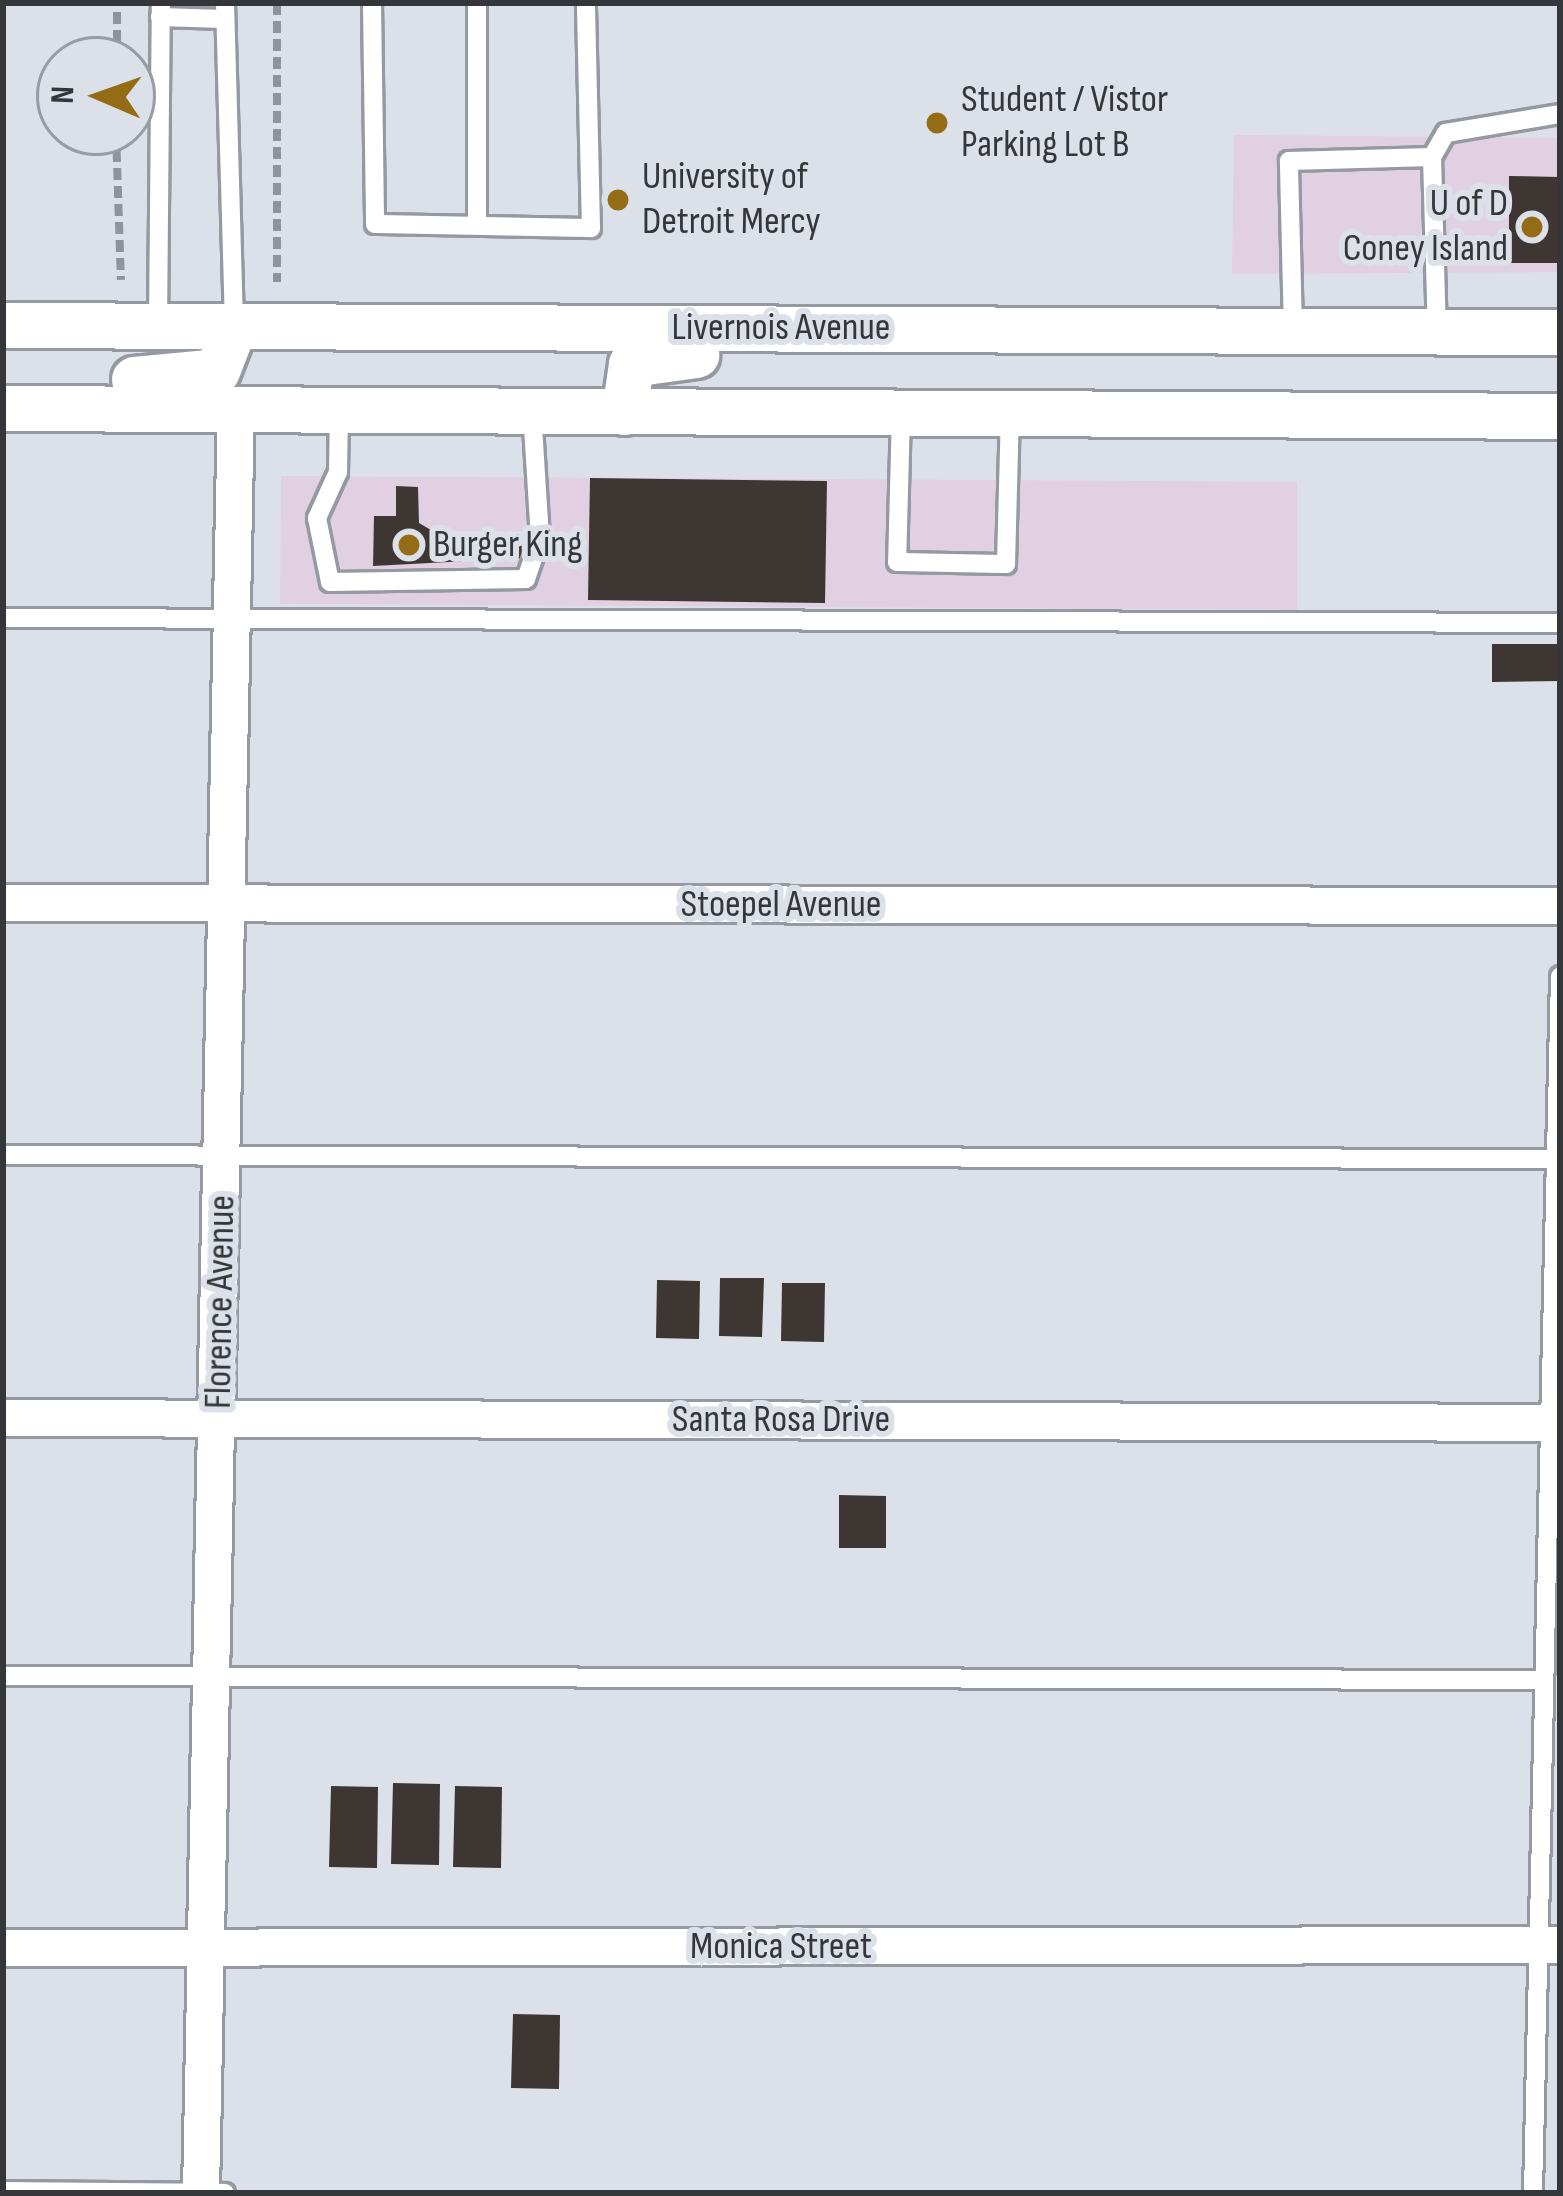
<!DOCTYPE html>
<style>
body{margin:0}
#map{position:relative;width:1563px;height:2196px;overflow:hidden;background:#dbe0e9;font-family:"Sofia Sans Condensed",sans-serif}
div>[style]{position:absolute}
.commercial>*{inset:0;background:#e0d0e2}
.building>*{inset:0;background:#3e3633}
.path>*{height:8px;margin-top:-4px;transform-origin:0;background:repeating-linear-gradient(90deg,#90939a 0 12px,transparent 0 18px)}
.roads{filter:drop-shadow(3px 0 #959aa2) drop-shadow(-3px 0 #959aa2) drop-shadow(0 3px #959aa2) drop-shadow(0 -3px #959aa2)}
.service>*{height:18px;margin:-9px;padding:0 9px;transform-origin:9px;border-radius:9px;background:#fff}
.minor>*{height:36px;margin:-18px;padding:0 18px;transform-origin:18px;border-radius:18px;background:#fff}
.tertiary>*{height:45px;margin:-22.5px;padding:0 22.5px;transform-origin:22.5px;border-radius:22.5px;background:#fff}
.dots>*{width:33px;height:33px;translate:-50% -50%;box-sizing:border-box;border:6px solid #dbe0e9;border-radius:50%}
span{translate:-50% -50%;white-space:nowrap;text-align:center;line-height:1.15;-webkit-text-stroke:12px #dbe0e9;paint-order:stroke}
.poi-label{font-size:39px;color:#34363a}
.left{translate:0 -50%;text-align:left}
.right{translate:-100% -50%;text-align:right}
.street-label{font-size:39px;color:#34363a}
.frame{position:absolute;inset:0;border:6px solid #34363a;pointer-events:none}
.north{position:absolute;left:36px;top:36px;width:120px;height:120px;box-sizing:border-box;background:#dbe0e9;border:3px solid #989ca3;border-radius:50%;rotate:272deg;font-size:33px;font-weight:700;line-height:48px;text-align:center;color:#34363a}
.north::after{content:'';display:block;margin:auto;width:42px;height:54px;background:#936c15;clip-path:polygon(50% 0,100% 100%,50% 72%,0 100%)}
</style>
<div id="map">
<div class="commercial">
<div style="clip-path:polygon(1234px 135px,1560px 138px,1560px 272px,1232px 274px)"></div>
<div style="clip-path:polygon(281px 476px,1297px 482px,1297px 610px,280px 604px)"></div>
</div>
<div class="building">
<div style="clip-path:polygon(1509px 176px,1560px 177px,1560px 263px,1509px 263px)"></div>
<div style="clip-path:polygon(590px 478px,827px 481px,825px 603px,588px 600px)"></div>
<div style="clip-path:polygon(396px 486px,418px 487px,419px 523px,436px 533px,526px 534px,526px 558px,373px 566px,374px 516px,396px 516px)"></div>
<div style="clip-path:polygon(1492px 644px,1560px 644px,1560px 681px,1492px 682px)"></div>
<div style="clip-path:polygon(720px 1278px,764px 1278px,762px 1337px,719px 1336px)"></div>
<div style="clip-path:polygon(657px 1280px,700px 1281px,699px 1339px,656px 1338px)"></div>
<div style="clip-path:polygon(782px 1283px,825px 1283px,824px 1342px,781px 1341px)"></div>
<div style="clip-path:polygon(839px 1495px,886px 1496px,886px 1548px,839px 1548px)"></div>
<div style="clip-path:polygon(393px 1783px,440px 1784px,439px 1865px,391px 1864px)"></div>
<div style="clip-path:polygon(331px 1786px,378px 1787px,377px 1868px,329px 1867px)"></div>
<div style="clip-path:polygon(455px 1786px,502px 1787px,501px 1868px,453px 1867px)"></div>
<div style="clip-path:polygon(513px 2014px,560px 2015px,559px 2089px,511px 2088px)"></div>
</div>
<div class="path">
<div style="left:277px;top:3px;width:279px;rotate:90deg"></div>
<div style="left:117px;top:60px;width:57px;rotate:-90deg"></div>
<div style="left:116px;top:132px;width:148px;rotate:88.1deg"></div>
</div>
<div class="roads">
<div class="service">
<div style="left:225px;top:3px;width:324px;rotate:88.4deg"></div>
<div style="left:372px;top:3px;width:221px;rotate:89.2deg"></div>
<div style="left:375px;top:224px;width:216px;rotate:1.1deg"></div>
<div style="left:591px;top:228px;width:225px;rotate:-91.3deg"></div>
<div style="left:477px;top:3px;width:222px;rotate:90deg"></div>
<div style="left:160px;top:17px;width:64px;rotate:1.8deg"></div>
<div style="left:1432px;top:157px;width:28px;rotate:-60deg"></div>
<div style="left:1446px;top:133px;width:116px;rotate:-9.5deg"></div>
<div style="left:158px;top:327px;width:324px;rotate:-89.5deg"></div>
<div style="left:1293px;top:330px;width:169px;rotate:-91.4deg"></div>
<div style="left:1289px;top:161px;width:143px;rotate:-1.6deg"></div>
<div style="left:1432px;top:157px;width:174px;rotate:88.4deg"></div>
<div style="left:339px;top:410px;width:62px;rotate:90.9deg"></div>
<div style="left:338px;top:472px;width:51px;rotate:114.5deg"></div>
<div style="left:317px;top:518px;width:65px;rotate:78.5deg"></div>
<div style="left:330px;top:582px;width:196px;rotate:-0.9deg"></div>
<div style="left:526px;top:579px;width:43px;rotate:-71.1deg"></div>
<div style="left:540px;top:538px;width:127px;rotate:-93.6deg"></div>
<div style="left:901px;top:413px;width:149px;rotate:91.5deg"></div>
<div style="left:897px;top:562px;width:109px;rotate:1.1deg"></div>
<div style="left:1006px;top:564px;width:151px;rotate:-88.5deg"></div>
<div style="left:3px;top:618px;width:1557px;rotate:0.18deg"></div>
<div style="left:3px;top:1155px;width:1553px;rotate:0.15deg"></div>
<div style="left:3px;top:1676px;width:1541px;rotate:0.15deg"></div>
<div style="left:3px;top:2191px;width:222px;rotate:0.5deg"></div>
<div style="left:1533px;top:2193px;width:1217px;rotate:-88.73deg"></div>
</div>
<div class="minor">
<div style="left:3px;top:903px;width:1557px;rotate:0.11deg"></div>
<div style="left:3px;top:1418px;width:1557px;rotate:0.18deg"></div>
<div style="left:3px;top:1948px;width:1557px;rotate:-0.11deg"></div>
<div style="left:201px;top:2193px;width:1783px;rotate:-88.88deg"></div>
</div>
<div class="tertiary">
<div style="left:3px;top:325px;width:1557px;rotate:0.26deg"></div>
<div style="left:134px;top:379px;width:83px;rotate:-5.5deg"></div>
<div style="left:217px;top:371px;width:47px;rotate:-68.9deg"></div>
<div style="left:3px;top:408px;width:1557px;rotate:0.29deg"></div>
<div style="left:624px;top:412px;width:49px;rotate:-81.7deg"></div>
<div style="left:631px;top:364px;width:66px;rotate:-7.9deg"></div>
</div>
</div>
<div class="dots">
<div style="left:937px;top:123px;background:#936c15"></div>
<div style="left:618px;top:200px;background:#936c15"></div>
<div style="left:1532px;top:227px;background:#936c15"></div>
<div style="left:409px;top:545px;background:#936c15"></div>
</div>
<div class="poi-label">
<span class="left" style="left:961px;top:123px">Student / Vistor<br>Parking Lot B</span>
<span class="left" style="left:642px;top:200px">University of<br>Detroit Mercy</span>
<span class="right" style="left:1508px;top:227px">U of D<br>Coney Island</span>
<span class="left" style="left:433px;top:545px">Burger King</span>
</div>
<div class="street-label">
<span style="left:781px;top:328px">Livernois Avenue</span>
<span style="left:781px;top:905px">Stoepel Avenue</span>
<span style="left:221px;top:1302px;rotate:-89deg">Florence Avenue</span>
<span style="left:781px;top:1420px">Santa Rosa Drive</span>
<span style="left:781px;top:1947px">Monica Street</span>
</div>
<div class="frame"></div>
<div class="north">N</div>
</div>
